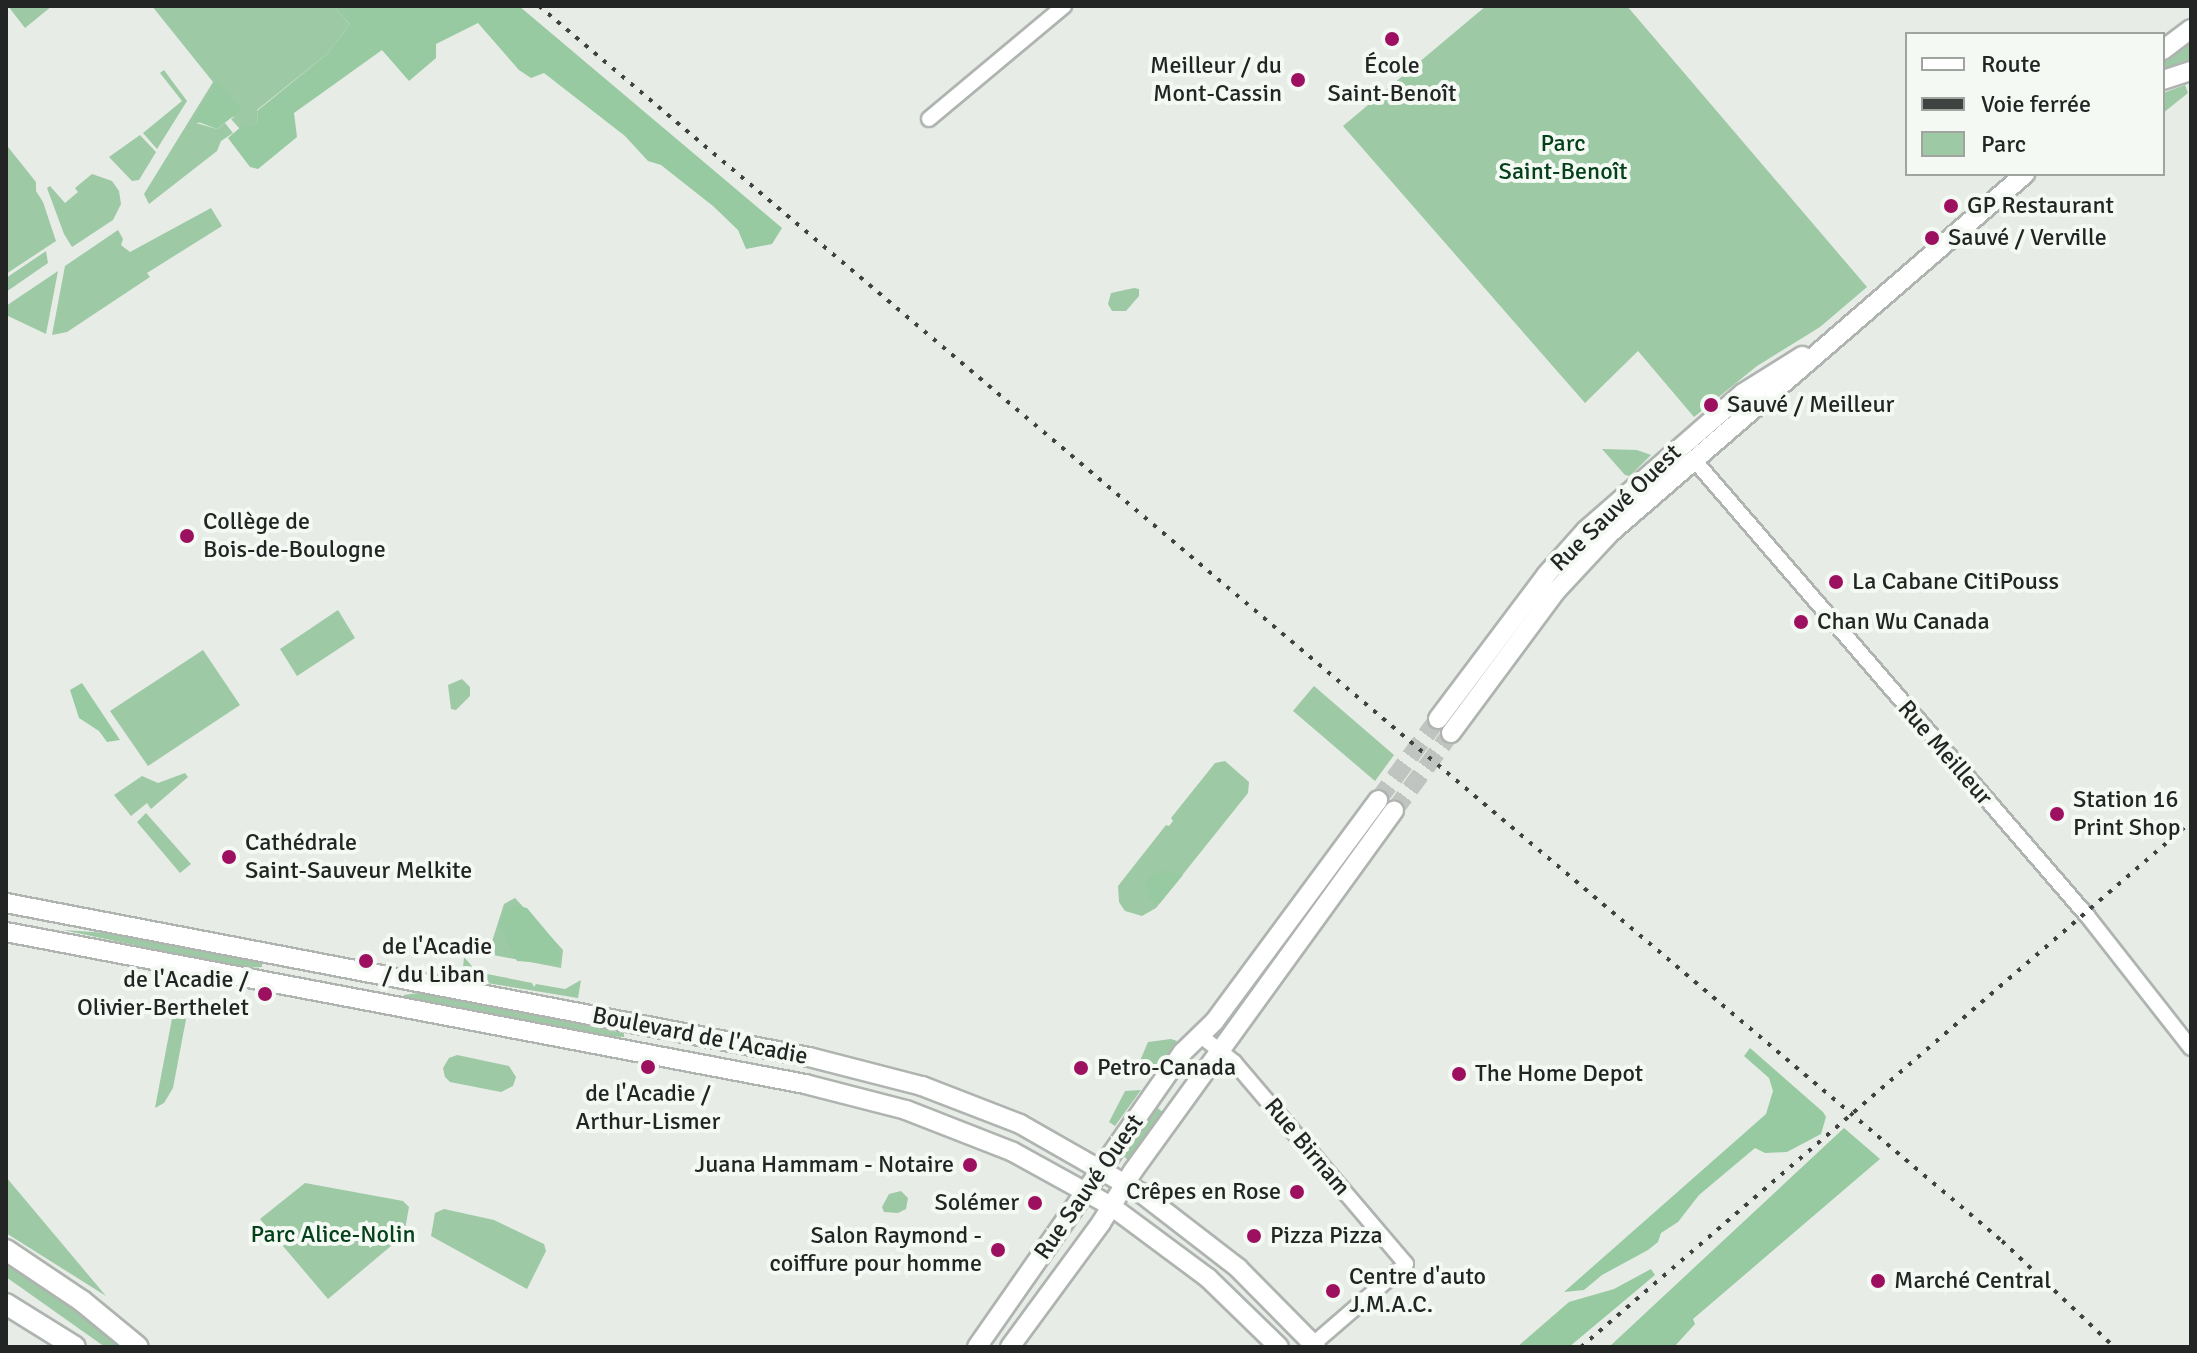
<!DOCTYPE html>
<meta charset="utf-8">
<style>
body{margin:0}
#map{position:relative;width:2197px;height:1353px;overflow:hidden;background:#e7ece7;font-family:Signika,sans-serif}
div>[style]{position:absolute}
.green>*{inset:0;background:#9dc9a4}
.forest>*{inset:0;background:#97caa0}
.major-tunnel>*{height:18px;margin-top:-9px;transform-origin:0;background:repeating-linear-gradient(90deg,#c0c4c0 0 18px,transparent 0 27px)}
.roads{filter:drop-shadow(2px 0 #afb4b0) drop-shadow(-2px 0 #afb4b0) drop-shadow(0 2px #afb4b0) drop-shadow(0 -2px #afb4b0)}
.minor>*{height:14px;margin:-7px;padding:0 7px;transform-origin:7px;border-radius:7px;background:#fff}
.major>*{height:18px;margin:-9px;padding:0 9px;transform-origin:9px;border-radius:9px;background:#fff}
.highway>*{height:20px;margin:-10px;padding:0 10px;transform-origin:10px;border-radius:10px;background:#fff}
.rail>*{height:4px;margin-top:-2px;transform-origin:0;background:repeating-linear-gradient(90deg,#3f4240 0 4px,transparent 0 12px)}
.dots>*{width:22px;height:22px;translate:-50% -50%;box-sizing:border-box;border:4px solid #f4f9f4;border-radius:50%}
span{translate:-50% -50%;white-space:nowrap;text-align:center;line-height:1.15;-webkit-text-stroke:8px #f4f9f4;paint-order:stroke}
.poi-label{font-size:24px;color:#232524}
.right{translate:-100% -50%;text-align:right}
.left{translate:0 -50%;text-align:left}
.park-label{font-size:24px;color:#04401a}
.street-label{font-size:24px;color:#232524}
.frame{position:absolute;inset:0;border:8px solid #232524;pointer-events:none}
.legend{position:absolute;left:1905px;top:32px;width:260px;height:144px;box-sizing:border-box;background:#f4f9f4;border:2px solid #a0a4a1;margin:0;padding:10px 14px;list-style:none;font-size:24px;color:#232524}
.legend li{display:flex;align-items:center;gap:16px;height:40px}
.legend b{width:40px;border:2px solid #a0a4a1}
</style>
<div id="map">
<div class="green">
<div style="clip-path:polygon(8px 6px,52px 6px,25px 28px)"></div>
<div style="clip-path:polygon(152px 6px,333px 6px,350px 24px,327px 54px,257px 110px,258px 123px,239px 128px,231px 119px,235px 117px,196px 123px,217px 129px,225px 123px,233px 133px,221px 141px,217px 151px,149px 204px,144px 194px,213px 82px)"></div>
<div style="clip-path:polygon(1486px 6px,1627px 6px,1867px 287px,1820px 327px,1757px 366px,1694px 417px,1638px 351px,1585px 403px,1343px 126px)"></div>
<div style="clip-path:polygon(2191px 40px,2191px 63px,2163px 73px,2163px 62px)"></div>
<div style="clip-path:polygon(164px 70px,187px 101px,157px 149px,143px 133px,182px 101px,160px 73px)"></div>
<div style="clip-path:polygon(2185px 85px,2188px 93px,2163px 113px,2163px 93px)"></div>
<div style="clip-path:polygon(140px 135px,156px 152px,139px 180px,132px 181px,109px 157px)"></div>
<div style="clip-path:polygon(8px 147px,36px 182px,36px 191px,43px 202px,56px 241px,6px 274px)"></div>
<div style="clip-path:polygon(92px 174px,112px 181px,119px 191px,121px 204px,113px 220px,72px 247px,64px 234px,47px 188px,50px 186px,65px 203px,78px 192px,75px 188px)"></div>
<div style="clip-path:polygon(211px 208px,222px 226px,147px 273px,150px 277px,67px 332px,52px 335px,65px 266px,118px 230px,123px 239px,121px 245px,130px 252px)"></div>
<div style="clip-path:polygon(46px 251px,48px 263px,6px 292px,6px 278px)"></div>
<div style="clip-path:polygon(58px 271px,46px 334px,6px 315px,6px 306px)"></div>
<div style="clip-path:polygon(1134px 288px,1139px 289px,1139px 296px,1126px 311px,1112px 311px,1108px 304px,1111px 293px)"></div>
<div style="clip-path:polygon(1602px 449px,1637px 450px,1651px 455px,1630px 476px,1625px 475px)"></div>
<div style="clip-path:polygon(338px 610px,355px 638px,297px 676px,280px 649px)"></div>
<div style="clip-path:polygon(203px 650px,240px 705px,148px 766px,110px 711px)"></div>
<div style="clip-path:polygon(462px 679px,470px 687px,470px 696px,456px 710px,451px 709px,448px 685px)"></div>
<div style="clip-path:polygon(1314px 686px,1394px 755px,1375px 781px,1293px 711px)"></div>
<div style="clip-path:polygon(1225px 761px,1249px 782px,1248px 793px,1156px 908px,1142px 916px,1125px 911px,1119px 902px,1118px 886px,1166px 825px,1169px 826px,1173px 821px,1171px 818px,1215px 763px)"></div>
<div style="clip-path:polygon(185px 773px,188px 777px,151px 809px,147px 803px,131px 816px,114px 795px,142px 776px,158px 783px)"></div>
<div style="clip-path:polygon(146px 813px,191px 864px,180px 873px,137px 822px)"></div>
<div style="clip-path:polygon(515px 898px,563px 950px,561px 968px,488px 954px,504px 904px)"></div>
<div style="clip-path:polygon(63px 930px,108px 933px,262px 963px,262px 967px,244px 968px)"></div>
<div style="clip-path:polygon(464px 957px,477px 972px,532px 983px,534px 987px,536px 984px,565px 989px,581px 980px,578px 998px,462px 979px)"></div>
<div style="clip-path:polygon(418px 993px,624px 1033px,624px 1037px,600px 1036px,403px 998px,404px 995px)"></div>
<div style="clip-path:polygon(174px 1008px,184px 1009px,187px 1014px,173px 1088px,164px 1103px,155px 1108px)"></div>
<div style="clip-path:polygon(1171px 1039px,1177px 1041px,1153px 1073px,1137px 1068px,1148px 1042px)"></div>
<div style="clip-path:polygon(457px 1055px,509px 1066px,516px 1077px,513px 1086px,501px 1092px,450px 1082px,445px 1077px,443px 1068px,449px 1058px)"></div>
<div style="clip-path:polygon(1141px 1090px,1115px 1126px,1109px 1122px,1125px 1091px)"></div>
<div style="clip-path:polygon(1156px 1107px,1163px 1112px,1128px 1160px,1122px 1155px)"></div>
<div style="clip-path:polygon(6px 1177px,106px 1296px,6px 1233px)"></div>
<div style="clip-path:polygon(305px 1183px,403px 1201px,409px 1207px,404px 1235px,328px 1299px,260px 1219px)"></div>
<div style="clip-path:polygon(901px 1191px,908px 1198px,906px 1209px,898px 1213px,884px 1212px,882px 1207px,889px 1194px)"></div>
<div style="clip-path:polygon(444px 1209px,494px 1220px,544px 1244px,546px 1251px,527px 1289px,431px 1236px,435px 1213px)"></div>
<div style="clip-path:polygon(6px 1255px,131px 1347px,105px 1347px,6px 1277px)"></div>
</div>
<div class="forest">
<div style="clip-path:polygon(333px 6px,519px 6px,782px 228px,772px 244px,746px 249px,738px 230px,713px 206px,661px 165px,648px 161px,625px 136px,544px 73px,531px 78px,519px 70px,478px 23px,436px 44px,436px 58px,409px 81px,382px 50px,294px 113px,297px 137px,258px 169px,250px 167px,228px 138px,242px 126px,258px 123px,257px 111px,327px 54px,350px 24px)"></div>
<div style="clip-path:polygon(217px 81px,241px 110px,217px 129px,193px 120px)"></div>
<div style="clip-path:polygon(82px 683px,120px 740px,107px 742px,99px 731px,79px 718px,70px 690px)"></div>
<div style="clip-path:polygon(1166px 870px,1183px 875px,1160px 903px,1156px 903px,1150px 900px,1145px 885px,1150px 877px)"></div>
<div style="clip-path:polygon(518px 906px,527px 908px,558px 945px,560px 964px,517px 961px,499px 924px,505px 911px)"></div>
<div style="clip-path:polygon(1750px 1048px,1823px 1112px,1826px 1117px,1821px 1134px,1787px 1152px,1765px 1153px,1755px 1148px,1699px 1195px,1678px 1222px,1661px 1233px,1658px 1242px,1648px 1250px,1602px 1275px,1584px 1290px,1564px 1292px,1766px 1114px,1773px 1091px,1769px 1078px,1744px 1056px)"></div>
<div style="clip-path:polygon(1844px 1128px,1880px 1159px,1693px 1319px,1695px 1324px,1674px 1347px,1609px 1347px)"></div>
<div style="clip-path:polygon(1651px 1269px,1655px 1275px,1569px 1347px,1517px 1347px,1569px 1302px,1614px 1289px)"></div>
</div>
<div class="major-tunnel">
<div style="left:1378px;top:800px;width:101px;rotate:-53.5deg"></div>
<div style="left:1394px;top:811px;width:97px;rotate:-53.8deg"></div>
</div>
<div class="roads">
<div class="minor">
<div style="left:929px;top:119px;width:176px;rotate:-39.9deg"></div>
<div style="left:1695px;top:461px;width:603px;rotate:49.23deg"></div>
<div style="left:2089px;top:918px;width:165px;rotate:51.9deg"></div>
<div style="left:1201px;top:1036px;width:42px;rotate:38.2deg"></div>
<div style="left:1234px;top:1062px;width:265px;rotate:49.6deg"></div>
<div style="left:1406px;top:1264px;width:127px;rotate:139.2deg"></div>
</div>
<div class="major">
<div style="left:2163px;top:50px;width:35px;rotate:-37deg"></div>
<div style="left:2163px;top:80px;width:29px;rotate:-18deg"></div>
<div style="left:1438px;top:719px;width:180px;rotate:-53.1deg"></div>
<div style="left:1546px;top:575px;width:60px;rotate:-48.4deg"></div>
<div style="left:1586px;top:530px;width:208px;rotate:-41.1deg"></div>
<div style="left:1743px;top:393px;width:70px;rotate:-32.1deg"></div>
<div style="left:1451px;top:733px;width:178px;rotate:-53.5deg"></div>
<div style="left:1557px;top:590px;width:78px;rotate:-47.1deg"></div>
<div style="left:1610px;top:533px;width:549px;rotate:-40.86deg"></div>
<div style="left:6px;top:903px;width:818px;rotate:10.86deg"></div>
<div style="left:809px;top:1057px;width:117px;rotate:14.4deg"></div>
<div style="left:922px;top:1086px;width:105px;rotate:21.2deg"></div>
<div style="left:1020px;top:1124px;width:139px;rotate:29.7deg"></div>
<div style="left:1141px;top:1193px;width:123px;rotate:37.7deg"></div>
<div style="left:1238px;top:1268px;width:111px;rotate:45.4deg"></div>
<div style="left:6px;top:932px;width:813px;rotate:10.77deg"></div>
<div style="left:805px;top:1084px;width:104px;rotate:14.4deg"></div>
<div style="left:906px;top:1110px;width:115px;rotate:21.4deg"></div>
<div style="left:1013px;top:1152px;width:112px;rotate:28.9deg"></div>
<div style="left:1111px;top:1206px;width:121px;rotate:36.6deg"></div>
<div style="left:1208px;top:1278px;width:99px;rotate:44.2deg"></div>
<div style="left:977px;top:1347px;width:360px;rotate:-55.1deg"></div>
<div style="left:1183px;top:1052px;width:43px;rotate:-44.1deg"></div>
<div style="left:1214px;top:1022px;width:276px;rotate:-53.5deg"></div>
<div style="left:1010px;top:1347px;width:154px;rotate:-53.7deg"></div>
<div style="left:1101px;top:1223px;width:61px;rotate:-58.4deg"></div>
<div style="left:1133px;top:1171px;width:445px;rotate:-54.1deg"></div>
</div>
<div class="highway">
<div style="left:6px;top:1250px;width:92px;rotate:33.9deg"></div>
<div style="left:82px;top:1301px;width:72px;rotate:39.4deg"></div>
<div style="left:6px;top:1304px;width:81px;rotate:31.9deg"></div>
</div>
</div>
<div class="rail">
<div style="left:539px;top:6px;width:1915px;rotate:40.17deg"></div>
<div style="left:2002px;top:1241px;width:154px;rotate:43.4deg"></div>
<div style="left:1581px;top:1347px;width:805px;rotate:-40.72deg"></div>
</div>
<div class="dots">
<div style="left:1392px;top:39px;background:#9c105f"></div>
<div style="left:1298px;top:80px;background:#9c105f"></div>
<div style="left:1951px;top:206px;background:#9c105f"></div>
<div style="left:1932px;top:238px;background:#9c105f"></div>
<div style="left:1711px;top:405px;background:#9c105f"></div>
<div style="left:187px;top:536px;background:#9c105f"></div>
<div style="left:1836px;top:582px;background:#9c105f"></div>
<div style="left:1801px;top:622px;background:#9c105f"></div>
<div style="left:2057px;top:814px;background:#9c105f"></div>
<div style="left:229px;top:857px;background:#9c105f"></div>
<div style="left:366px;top:961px;background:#9c105f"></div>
<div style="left:265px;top:994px;background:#9c105f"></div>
<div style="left:648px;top:1067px;background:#9c105f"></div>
<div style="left:1081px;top:1068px;background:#9c105f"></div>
<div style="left:1459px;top:1074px;background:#9c105f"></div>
<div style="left:970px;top:1165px;background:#9c105f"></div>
<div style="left:1297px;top:1192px;background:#9c105f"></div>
<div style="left:1035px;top:1203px;background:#9c105f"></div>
<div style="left:1254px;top:1236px;background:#9c105f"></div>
<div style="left:998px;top:1250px;background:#9c105f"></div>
<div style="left:1878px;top:1281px;background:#9c105f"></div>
<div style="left:1333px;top:1291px;background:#9c105f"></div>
</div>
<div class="poi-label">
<span class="right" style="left:1282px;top:80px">Meilleur / du<br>Mont-Cassin</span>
<span style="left:1392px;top:80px">École<br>Saint-Benoît</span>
<span class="left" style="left:1967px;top:206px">GP Restaurant</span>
<span class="left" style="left:1948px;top:238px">Sauvé / Verville</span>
<span class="left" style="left:1727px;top:405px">Sauvé / Meilleur</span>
<span class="left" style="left:203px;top:536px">Collège de<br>Bois-de-Boulogne</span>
<span class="left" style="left:1852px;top:582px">La Cabane CitiPouss</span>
<span class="left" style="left:1817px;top:622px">Chan Wu Canada</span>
<span class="left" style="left:2073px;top:814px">Station 16<br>Print Shop</span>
<span class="left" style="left:245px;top:857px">Cathédrale<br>Saint-Sauveur Melkite</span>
<span class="left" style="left:382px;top:961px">de l'Acadie<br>/ du Liban</span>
<span class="right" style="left:249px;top:994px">de l'Acadie /<br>Olivier-Berthelet</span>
<span class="left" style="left:1097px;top:1068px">Petro-Canada</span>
<span class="left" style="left:1475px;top:1074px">The Home Depot</span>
<span style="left:648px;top:1108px">de l'Acadie /<br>Arthur-Lismer</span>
<span class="right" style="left:954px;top:1165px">Juana Hammam - Notaire</span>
<span class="right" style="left:1281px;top:1192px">Crêpes en Rose</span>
<span class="right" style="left:1019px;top:1203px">Solémer</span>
<span class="right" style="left:982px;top:1250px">Salon Raymond -<br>coiffure pour homme</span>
<span class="left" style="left:1270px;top:1236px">Pizza Pizza</span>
<span class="left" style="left:1349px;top:1291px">Centre d'auto<br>J.M.A.C.</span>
<span class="left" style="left:1894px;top:1281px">Marché Central</span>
</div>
<div class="park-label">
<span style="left:1563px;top:158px">Parc<br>Saint-Benoît</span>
<span style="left:333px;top:1235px">Parc Alice-Nolin</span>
</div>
<div class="street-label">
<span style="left:1616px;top:508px;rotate:-44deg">Rue Sauvé Ouest</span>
<span style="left:1945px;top:753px;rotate:49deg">Rue Meilleur</span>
<span style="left:700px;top:1036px;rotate:11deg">Boulevard de l'Acadie</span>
<span style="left:1307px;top:1147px;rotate:50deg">Rue Birnam</span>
<span style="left:1089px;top:1187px;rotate:-55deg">Rue Sauvé Ouest</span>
</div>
<div class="frame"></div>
<ul class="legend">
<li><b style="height:10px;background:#fff"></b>Route</li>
<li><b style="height:10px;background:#3f4240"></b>Voie ferrée</li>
<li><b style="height:22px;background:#9dc9a4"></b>Parc</li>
</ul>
</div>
